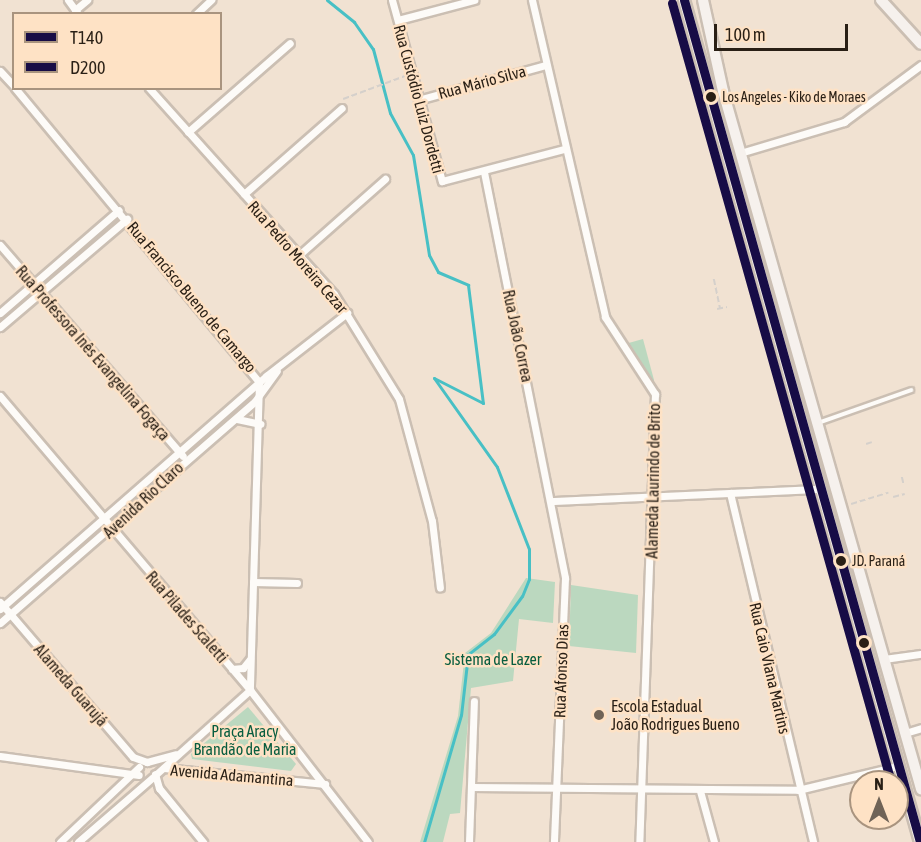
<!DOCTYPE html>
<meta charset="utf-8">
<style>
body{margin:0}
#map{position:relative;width:921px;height:842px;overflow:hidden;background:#f1e2d2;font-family:"Asap Condensed",sans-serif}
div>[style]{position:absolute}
.green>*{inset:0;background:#bbd8bf}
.stream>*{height:3px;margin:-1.5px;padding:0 1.5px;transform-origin:1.5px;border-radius:1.5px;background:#48c0c5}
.path>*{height:1.5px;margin-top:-0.75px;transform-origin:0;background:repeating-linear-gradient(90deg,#d5d0cb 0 6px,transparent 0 9px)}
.roads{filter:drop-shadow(2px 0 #cbbfb3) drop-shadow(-2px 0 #cbbfb3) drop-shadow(0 2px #cbbfb3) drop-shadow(0 -2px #cbbfb3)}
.lane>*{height:4px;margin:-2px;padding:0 2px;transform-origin:2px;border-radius:2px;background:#fdfbf8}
.street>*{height:7px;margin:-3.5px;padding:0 3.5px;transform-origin:3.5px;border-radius:3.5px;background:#fdfbf8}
.secondary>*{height:10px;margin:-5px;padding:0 5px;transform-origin:5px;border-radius:5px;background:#f6f1ed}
.bus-1>*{height:9px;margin:-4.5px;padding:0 4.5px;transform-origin:4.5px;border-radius:4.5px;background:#170c46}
.bus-2>*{height:9px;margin:-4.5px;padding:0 4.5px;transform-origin:4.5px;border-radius:4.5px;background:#170c46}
.dots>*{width:16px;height:16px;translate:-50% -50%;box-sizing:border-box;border:3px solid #fee2c5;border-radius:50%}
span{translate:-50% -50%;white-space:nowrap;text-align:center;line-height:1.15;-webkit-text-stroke:5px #fee2c5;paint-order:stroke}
.bus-label{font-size:14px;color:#291f15}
.left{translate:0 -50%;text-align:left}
.street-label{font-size:16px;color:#291f15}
.park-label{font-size:16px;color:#085d3f}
.poi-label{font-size:16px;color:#291f15}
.legend{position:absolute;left:12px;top:12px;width:210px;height:78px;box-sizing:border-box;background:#fee2c5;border:2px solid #a9947f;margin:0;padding:8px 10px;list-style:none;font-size:18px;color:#291f15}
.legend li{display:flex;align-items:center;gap:12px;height:30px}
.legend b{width:30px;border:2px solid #a9947f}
.north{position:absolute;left:849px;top:770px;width:60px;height:60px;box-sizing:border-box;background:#fee2c5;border:2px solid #a9947f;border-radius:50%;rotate:0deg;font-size:16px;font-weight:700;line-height:24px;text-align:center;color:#291f15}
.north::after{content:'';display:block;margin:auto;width:21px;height:27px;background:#6f6357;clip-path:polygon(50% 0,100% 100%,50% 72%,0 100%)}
.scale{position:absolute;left:714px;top:24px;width:134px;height:27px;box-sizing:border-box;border:3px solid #291f15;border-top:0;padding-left:8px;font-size:18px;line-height:21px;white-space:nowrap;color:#291f15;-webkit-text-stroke:4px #fee2c5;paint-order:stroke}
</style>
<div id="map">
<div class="green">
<div style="clip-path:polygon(643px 339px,654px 380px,654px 382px,625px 344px)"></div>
<div style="clip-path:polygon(526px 578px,555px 582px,553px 623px,519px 619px,513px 681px,471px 688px,460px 813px,450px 814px,443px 842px,420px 842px,458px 716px,465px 653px,491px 633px)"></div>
<div style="clip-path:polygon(571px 585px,638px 595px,636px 653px,569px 646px)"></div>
<div style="clip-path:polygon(248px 707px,296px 764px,291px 771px,192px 759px,191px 754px)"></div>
</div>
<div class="stream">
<div style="left:327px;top:0;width:35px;rotate:39deg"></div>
<div style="left:354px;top:22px;width:33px;rotate:55deg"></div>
<div style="left:373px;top:49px;width:66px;rotate:75.1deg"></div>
<div style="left:390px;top:113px;width:48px;rotate:61.3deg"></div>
<div style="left:413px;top:155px;width:101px;rotate:80.9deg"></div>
<div style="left:429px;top:255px;width:19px;rotate:62deg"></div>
<div style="left:438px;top:272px;width:33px;rotate:23deg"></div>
<div style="left:468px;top:285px;width:119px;rotate:82.8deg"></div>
<div style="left:483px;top:403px;width:55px;rotate:-153deg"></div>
<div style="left:434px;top:378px;width:109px;rotate:54.7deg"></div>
<div style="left:497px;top:467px;width:88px;rotate:68.7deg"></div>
<div style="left:529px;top:549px;width:30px;rotate:90deg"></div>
<div style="left:529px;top:579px;width:18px;rotate:112deg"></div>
<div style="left:522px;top:596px;width:47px;rotate:126.4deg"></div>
<div style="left:494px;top:634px;width:33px;rotate:142deg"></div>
<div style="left:468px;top:654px;width:61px;rotate:96.5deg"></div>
<div style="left:461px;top:715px;width:132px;rotate:106.2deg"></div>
</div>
<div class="path">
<div style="left:343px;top:99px;width:66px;rotate:-20.4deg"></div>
<div style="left:714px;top:279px;width:30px;rotate:78deg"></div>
<div style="left:717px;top:309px;width:10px;rotate:-11deg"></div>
<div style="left:866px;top:444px;width:6px;rotate:-18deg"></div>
<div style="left:902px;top:477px;width:8px;rotate:76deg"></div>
<div style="left:893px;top:497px;width:12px;rotate:-14deg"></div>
<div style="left:851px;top:504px;width:39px;rotate:-17deg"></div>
</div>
<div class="roads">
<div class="lane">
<div style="left:818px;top:423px;width:99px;rotate:-19.5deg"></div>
</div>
<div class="street">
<div style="left:68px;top:0;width:17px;rotate:54deg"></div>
<div style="left:392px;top:0;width:188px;rotate:74.6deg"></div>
<div style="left:442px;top:181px;width:126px;rotate:-14.7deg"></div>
<div style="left:532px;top:0;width:325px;rotate:77deg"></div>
<div style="left:605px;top:317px;width:92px;rotate:57deg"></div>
<div style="left:655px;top:394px;width:448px;rotate:92deg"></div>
<div style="left:75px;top:10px;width:16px;rotate:-40deg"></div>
<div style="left:196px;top:14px;width:21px;rotate:-43deg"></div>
<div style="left:398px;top:20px;width:79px;rotate:-14.7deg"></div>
<div style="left:0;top:71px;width:21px;rotate:47deg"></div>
<div style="left:15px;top:88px;width:382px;rotate:50.3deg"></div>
<div style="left:259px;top:382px;width:308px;rotate:91.7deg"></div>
<div style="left:250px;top:690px;width:129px;rotate:138.1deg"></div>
<div style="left:149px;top:88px;width:277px;rotate:48.1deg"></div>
<div style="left:334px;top:294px;width:123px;rotate:58.2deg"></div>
<div style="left:399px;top:399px;width:126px;rotate:74.9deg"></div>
<div style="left:432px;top:521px;width:67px;rotate:83.2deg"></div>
<div style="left:418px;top:100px;width:133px;rotate:-15.3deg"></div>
<div style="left:188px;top:132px;width:135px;rotate:-41.1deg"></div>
<div style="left:740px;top:153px;width:109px;rotate:-16.6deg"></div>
<div style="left:844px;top:122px;width:96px;rotate:-36.5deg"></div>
<div style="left:484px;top:172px;width:414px;rotate:78.7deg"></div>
<div style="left:565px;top:578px;width:264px;rotate:92.4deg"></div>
<div style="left:244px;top:194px;width:130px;rotate:-41.3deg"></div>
<div style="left:0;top:245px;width:279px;rotate:49.1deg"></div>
<div style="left:299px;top:255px;width:115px;rotate:-41.5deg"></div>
<div style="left:0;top:313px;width:157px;rotate:-40.9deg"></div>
<div style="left:0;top:327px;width:167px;rotate:-40.4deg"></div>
<div style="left:0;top:396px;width:386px;rotate:49.6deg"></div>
<div style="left:250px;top:690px;width:192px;rotate:52.2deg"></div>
<div style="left:237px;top:419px;width:24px;rotate:12deg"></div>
<div style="left:730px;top:493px;width:359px;rotate:76.6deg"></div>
<div style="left:552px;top:501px;width:267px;rotate:-2.6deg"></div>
<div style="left:253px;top:582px;width:44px;rotate:1.3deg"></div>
<div style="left:0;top:602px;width:204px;rotate:49.4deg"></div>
<div style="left:133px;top:757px;width:15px;rotate:20deg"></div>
<div style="left:147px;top:762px;width:30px;rotate:-15deg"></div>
<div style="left:0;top:609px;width:354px;rotate:-41.2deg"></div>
<div style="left:266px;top:376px;width:103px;rotate:-37.9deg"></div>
<div style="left:0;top:623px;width:338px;rotate:-41deg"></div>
<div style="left:255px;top:401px;width:37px;rotate:-54deg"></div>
<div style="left:884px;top:659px;width:37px;rotate:-8deg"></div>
<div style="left:232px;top:669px;width:11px;rotate:-5deg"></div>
<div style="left:243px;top:668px;width:11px;rotate:-52deg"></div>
<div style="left:905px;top:733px;width:17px;rotate:-17deg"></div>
<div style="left:0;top:756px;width:140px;rotate:7.8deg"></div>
<div style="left:164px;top:768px;width:162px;rotate:5.7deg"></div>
<div style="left:155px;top:774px;width:15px;rotate:74deg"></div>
<div style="left:159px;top:788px;width:70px;rotate:50.8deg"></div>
<div style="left:471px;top:787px;width:327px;rotate:0.5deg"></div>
<div style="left:798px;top:790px;width:103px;rotate:-13.5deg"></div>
<div style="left:700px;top:791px;width:53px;rotate:74.6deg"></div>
<div style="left:60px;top:842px;width:109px;rotate:-43.5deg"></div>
<div style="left:78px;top:842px;width:98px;rotate:-40.9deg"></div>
<div style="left:469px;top:842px;width:141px;rotate:-88deg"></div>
</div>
<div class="secondary">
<div style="left:684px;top:0;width:874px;rotate:74.34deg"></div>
<div style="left:703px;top:0;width:93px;rotate:77.6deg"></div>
<div style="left:723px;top:91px;width:726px;rotate:74.16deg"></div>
<div style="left:881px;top:0;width:59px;rotate:47.7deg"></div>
</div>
</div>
<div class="bus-1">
<div style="left:684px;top:0;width:874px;rotate:74.34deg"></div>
</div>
<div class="bus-2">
<div style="left:672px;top:3px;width:809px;rotate:74.3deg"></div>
</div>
<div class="dots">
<div style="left:711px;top:97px;background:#291f15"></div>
<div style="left:841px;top:561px;background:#291f15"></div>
<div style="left:864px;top:643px;background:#291f15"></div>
<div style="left:599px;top:715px;background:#6f6357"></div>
</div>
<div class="bus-label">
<span class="left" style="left:722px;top:97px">Los Angeles - Kiko de Moraes</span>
<span class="left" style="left:852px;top:561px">JD. Paraná</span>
</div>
<div class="street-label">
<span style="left:482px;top:82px;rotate:-15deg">Rua Mário Silva</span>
<span style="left:419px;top:99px;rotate:75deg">Rua Custódio Luiz Dordetti</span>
<span style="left:298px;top:257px;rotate:49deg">Rua Pedro Moreira Cezar</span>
<span style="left:192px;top:297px;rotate:50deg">Rua Francisco Bueno de Camargo</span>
<span style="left:518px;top:336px;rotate:78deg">Rua João Correa</span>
<span style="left:93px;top:353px;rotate:49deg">Rua Professora Inês Evangelina Fogaça</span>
<span style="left:653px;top:481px;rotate:-89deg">Alameda Laurindo de Brito</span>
<span style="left:143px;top:500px;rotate:-43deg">Avenida Rio Claro</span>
<span style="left:187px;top:617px;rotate:49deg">Rua Pilades Scaletti</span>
<span style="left:770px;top:668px;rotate:77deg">Rua Caio Viana Martins</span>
<span style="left:561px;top:671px;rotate:-88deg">Rua Afonso Dias</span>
<span style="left:71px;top:685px;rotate:49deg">Alameda Guarujá</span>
<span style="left:232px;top:775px;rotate:5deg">Avenida Adamantina</span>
</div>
<div class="park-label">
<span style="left:493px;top:659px">Sistema de Lazer</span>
<span style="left:245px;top:740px">Praça Aracy<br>Brandão de Maria</span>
</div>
<div class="poi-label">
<span class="left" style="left:611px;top:715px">Escola Estadual<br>João Rodrigues Bueno</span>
</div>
<ul class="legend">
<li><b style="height:8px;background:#170c46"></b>T140</li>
<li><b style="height:8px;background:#170c46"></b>D200</li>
</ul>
<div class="north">N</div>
<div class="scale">100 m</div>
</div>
